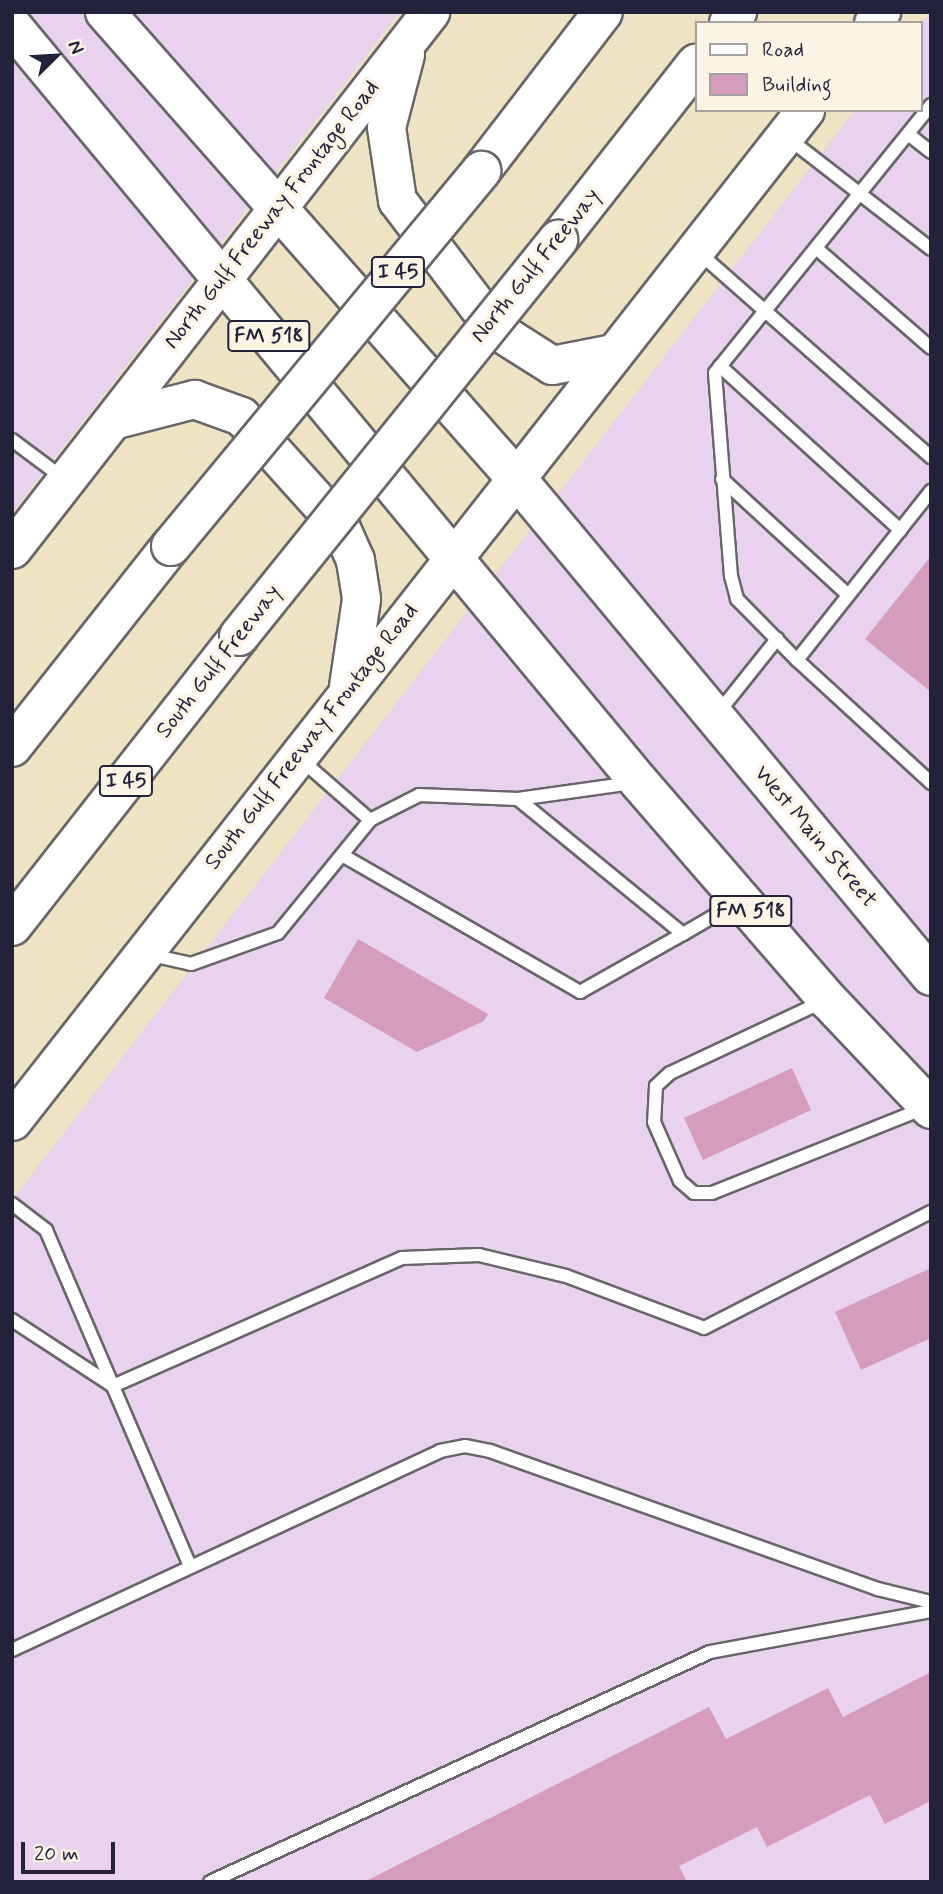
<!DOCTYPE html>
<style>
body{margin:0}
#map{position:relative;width:943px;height:1894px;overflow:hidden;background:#eee3c2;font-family:Mynerve,sans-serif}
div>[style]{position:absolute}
.built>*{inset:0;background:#e8d2ee}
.building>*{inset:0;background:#d59cbc}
.roads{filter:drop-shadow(2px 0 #69666a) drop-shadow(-2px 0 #69666a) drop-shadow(0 2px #69666a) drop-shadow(0 -2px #69666a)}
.service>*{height:12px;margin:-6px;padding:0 6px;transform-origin:6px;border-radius:6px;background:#fff}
.secondary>*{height:37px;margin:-18.5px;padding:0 18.5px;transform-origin:18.5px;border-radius:18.5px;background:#fff}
.primary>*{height:38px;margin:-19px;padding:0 19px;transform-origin:19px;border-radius:19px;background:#fff}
.motorway>*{height:38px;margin:-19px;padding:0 19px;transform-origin:19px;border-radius:19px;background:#fff}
.bridges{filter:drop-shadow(2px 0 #69666a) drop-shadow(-2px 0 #69666a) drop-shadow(0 2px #69666a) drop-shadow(0 -2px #69666a)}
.motorway-bridge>*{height:38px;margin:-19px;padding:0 19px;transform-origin:19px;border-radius:19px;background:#fff}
span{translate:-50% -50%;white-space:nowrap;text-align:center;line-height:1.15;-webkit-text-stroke:7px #fcf5e5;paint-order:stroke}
.shield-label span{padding:2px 5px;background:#fcf5e5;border:2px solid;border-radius:5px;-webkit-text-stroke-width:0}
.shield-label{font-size:21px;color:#22223b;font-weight:700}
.street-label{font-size:23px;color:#22223b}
.frame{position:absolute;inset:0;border:14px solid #22223b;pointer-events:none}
.legend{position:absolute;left:695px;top:21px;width:228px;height:91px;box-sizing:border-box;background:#fcf5e5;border:2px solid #a5a1a1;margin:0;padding:9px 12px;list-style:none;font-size:21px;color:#22223b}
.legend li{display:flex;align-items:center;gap:14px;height:35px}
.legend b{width:35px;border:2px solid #a5a1a1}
.north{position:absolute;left:21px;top:21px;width:70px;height:70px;-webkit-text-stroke:5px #fcf5e5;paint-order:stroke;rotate:66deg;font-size:19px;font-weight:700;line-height:28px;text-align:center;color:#22223b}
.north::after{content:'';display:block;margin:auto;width:24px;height:32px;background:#22223b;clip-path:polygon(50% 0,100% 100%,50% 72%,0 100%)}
.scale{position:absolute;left:21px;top:1842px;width:94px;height:32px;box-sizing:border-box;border:4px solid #22223b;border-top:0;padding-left:9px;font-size:21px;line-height:24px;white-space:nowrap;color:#22223b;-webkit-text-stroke:5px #fcf5e5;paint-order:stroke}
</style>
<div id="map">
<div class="built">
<div style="clip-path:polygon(12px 12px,400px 12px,12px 513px)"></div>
<div style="clip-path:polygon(931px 12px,931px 1882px,12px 1882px,12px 1200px,855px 110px,920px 110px,920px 26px)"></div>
</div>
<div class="building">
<div style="clip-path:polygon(931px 556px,931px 692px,865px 639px)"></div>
<div style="clip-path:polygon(358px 939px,488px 1014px,484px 1021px,417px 1052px,324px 998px)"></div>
<div style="clip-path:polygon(792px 1068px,811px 1110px,703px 1160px,684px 1118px)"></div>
<div style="clip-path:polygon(931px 1268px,931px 1338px,861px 1370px,835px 1312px)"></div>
<div style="clip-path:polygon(931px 1672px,931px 1801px,885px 1824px,870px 1795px,767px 1847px,757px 1827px,679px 1866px,687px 1882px,364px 1882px,709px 1707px,726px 1739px,828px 1688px,843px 1717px)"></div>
</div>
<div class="roads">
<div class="service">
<div style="left:931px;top:105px;width:344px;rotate:128.9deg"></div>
<div style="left:715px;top:373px;width:204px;rotate:85.5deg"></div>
<div style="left:731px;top:576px;width:24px;rotate:75deg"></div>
<div style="left:737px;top:599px;width:86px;rotate:45.5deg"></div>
<div style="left:797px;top:660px;width:182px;rotate:42.5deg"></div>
<div style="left:908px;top:134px;width:29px;rotate:38deg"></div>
<div style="left:788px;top:138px;width:181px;rotate:37.8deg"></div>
<div style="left:816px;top:248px;width:152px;rotate:41deg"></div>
<div style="left:697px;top:251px;width:312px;rotate:41.4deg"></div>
<div style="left:720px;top:366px;width:244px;rotate:42.3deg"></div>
<div style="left:12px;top:440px;width:64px;rotate:36.7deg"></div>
<div style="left:722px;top:479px;width:171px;rotate:42.6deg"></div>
<div style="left:797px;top:660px;width:216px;rotate:-51.6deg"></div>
<div style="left:718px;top:713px;width:95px;rotate:-51.4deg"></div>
<div style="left:299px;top:758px;width:94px;rotate:41.1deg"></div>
<div style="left:518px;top:799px;width:213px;rotate:39.3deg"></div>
<div style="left:683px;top:934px;width:64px;rotate:-30.2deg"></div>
<div style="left:342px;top:855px;width:275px;rotate:29.9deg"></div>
<div style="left:580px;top:992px;width:118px;rotate:-29.4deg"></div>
<div style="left:147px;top:954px;width:45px;rotate:12.8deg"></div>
<div style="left:191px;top:964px;width:92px;rotate:-19.6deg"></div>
<div style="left:278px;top:933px;width:146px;rotate:-50.8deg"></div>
<div style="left:370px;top:820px;width:55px;rotate:-27deg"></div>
<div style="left:419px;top:795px;width:99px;rotate:2.3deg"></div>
<div style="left:518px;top:799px;width:115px;rotate:-8deg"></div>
<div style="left:824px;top:1001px;width:170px;rotate:154.9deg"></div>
<div style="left:670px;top:1073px;width:19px;rotate:137deg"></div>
<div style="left:656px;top:1086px;width:36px;rotate:93deg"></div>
<div style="left:654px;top:1122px;width:64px;rotate:66.2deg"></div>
<div style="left:680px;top:1181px;width:18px;rotate:41deg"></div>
<div style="left:694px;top:1193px;width:18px"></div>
<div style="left:712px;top:1193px;width:229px;rotate:-21.8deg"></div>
<div style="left:12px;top:1204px;width:43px;rotate:37.4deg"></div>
<div style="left:46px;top:1230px;width:366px;rotate:66.8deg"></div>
<div style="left:12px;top:1320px;width:121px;rotate:33.2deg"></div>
<div style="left:113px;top:1386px;width:316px;rotate:-23.9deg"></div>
<div style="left:402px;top:1258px;width:77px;rotate:-2.2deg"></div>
<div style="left:479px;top:1255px;width:89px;rotate:13.6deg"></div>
<div style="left:566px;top:1276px;width:147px;rotate:20.6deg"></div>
<div style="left:704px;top:1328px;width:255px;rotate:-27.1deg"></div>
<div style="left:12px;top:1650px;width:472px;rotate:-24.9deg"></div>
<div style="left:440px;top:1451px;width:25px;rotate:-11deg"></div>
<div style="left:465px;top:1446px;width:25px;rotate:11deg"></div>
<div style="left:490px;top:1451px;width:412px;rotate:19.6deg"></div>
<div style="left:878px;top:1589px;width:55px;rotate:13.8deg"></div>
<div style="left:210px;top:1882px;width:550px;rotate:-24.7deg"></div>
<div style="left:710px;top:1652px;width:225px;rotate:-10.5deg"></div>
</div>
<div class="secondary">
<div style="left:873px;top:23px;width:14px;rotate:-54deg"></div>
<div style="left:405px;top:54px;width:75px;rotate:104.6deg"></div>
<div style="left:386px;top:127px;width:74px;rotate:81.4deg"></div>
<div style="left:397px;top:200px;width:162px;rotate:52.8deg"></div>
<div style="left:495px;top:329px;width:67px;rotate:32.3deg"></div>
<div style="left:552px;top:365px;width:61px;rotate:-11.3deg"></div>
<div style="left:116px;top:419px;width:81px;rotate:-14.4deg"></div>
<div style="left:194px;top:399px;width:50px;rotate:19.9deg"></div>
<div style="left:241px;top:416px;width:148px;rotate:48deg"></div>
<div style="left:340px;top:526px;width:37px;rotate:66deg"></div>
<div style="left:355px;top:560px;width:39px;rotate:81deg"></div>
<div style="left:361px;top:599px;width:88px;rotate:98.5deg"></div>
<div style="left:12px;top:549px;width:681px;rotate:-52.1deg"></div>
<div style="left:12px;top:1121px;width:1285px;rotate:-51.89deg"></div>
</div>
<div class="primary">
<div style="left:105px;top:12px;width:621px;rotate:48.59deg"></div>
<div style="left:516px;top:478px;width:648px;rotate:50.19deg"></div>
<div style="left:12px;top:26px;width:982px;rotate:50.33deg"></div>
<div style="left:639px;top:782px;width:289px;rotate:49.1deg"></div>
<div style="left:828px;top:1000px;width:150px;rotate:46.6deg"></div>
</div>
<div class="motorway">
<div style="left:729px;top:23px;width:14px;rotate:-54deg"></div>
<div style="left:481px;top:171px;width:200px;rotate:-52.5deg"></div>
<div style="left:558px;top:240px;width:224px;rotate:-51.9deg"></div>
<div style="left:12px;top:747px;width:256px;rotate:-51.7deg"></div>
<div style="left:12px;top:926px;width:368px;rotate:-51.9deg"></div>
</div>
</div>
<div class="bridges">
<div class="motorway-bridge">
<div style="left:171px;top:546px;width:487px;rotate:-50.4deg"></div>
<div style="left:239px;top:636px;width:509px;rotate:-51.15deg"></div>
</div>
</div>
<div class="shield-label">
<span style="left:398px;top:272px">I 45</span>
<span style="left:269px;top:336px">FM 518</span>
<span style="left:126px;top:781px">I 45</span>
<span style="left:751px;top:911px">FM 518</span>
</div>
<div class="street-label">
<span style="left:272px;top:215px;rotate:-52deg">North Gulf Freeway Frontage Road</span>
<span style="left:536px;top:266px;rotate:-51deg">North Gulf Freeway</span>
<span style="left:219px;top:662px;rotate:-52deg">South Gulf Freeway</span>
<span style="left:312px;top:737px;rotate:-52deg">South Gulf Freeway Frontage Road</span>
<span style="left:815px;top:837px;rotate:50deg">West Main Street</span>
</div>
<div class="frame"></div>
<ul class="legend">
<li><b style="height:9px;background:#fff"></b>Road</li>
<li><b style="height:19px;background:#d59cbc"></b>Building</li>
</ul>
<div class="north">N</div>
<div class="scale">20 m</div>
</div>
